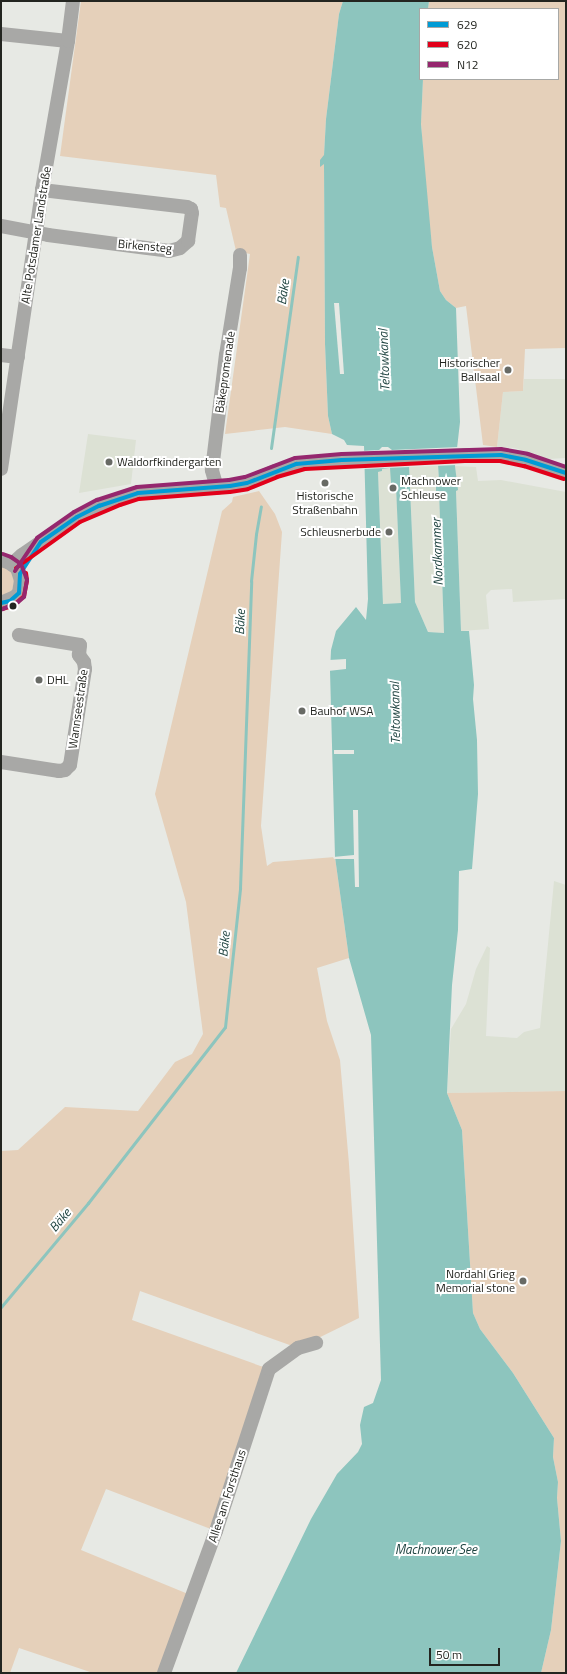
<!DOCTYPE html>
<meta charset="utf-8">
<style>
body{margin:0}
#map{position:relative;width:567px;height:1674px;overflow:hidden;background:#e7e9e4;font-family:"Titillium Web",sans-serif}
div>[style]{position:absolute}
.built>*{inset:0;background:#dce1d4}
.green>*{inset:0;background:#e5d0ba}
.water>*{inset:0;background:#8dc5be}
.pier>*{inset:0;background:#e7e9e4}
.stream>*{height:3px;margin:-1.5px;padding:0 1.5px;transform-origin:1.5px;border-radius:1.5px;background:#8dc5be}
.minor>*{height:14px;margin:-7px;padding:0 7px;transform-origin:7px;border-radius:7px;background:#a8a8a6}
.bus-1>*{height:4px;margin:-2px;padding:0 2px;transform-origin:2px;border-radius:2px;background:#009bd5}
.bus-2>*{height:4px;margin:-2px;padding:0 2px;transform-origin:2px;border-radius:2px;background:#e2001a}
.bus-3>*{height:4px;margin:-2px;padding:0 2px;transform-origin:2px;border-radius:2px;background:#95276e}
.dots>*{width:11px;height:11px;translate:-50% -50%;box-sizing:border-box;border:2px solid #fff;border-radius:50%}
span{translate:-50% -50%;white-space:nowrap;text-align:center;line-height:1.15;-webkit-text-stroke:4px #fff;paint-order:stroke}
.street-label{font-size:12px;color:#232520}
.poi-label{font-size:12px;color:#232520}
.right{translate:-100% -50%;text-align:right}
.left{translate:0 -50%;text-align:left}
.water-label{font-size:13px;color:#1d423f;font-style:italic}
.frame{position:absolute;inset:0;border:2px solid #232520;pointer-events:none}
.legend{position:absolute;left:419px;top:8px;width:140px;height:72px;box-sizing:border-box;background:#fff;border:1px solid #a7a8a6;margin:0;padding:5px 7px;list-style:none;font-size:12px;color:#232520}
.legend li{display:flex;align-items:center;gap:8px;height:20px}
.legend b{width:20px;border:1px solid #a7a8a6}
.scale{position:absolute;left:429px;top:1648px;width:71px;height:18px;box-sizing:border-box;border:2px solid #232520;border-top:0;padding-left:5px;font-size:12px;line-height:14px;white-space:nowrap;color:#232520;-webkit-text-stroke:3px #fff;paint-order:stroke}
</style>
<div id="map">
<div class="built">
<div style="clip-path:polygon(524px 379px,566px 379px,566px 458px,548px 459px,515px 448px,497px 447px,503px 392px,523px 391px)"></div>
<div style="clip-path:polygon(88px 434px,136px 440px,131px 484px,79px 493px)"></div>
<div style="clip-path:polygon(438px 464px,439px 481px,436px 482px,436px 491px,439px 491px,444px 633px,428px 632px,415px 602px,409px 465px)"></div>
<div style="clip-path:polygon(455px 466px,476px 467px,478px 481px,501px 480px,566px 492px,566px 599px,513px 602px,512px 589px,491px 590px,486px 595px,489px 629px,461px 631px,456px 491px,457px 490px)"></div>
<div style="clip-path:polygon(391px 468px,391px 483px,396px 483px,401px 603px,383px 604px,378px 472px,382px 471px,382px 469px)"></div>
<div style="clip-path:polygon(554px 881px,566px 885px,566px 1091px,447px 1093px,451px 1029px,466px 1004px,476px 969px,487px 946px,490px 948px,486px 1036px,517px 1038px,524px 1032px,540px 1028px)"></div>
</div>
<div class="green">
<div style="clip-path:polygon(81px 1px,343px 1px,339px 14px,326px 119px,324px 155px,325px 344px,328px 416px,332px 434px,285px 427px,225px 434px,250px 254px,236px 251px,226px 208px,220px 207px,216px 175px,60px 156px)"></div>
<div style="clip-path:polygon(429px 1px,566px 1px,566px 348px,525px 349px,523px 391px,503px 392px,497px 447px,483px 445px,466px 306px,456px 308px,446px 300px,440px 291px,432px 247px,427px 209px,421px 123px,423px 79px,558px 79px,558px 9px,428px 9px)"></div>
<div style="clip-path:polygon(259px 491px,275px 514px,282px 532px,261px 826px,267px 866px,273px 862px,335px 857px,349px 958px,317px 968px,327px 1021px,340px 1060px,349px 1164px,359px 1318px,298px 1348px,140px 1291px,132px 1320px,269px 1369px,216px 1531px,106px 1489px,81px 1550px,193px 1596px,164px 1673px,93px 1673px,19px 1648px,10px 1673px,1px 1673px,1px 1151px,18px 1150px,65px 1107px,138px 1111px,175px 1062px,192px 1054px,203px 1034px,186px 902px,155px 794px,222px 511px,232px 502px,233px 497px)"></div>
<div style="clip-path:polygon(1px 566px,9px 569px,15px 577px,12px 592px,1px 597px)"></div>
<div style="clip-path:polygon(566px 1091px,566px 1673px,541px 1673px,551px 1630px,561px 1541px,557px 1498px,558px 1482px,553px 1457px,554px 1438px,513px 1373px,480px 1329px,473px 1313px,462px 1130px,447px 1093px)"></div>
</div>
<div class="water">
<div style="clip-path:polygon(evenodd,343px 1px,429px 1px,428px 9px,420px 9px,420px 79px,423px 79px,421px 124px,432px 247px,440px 291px,446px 300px,456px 308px,460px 422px,455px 466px,458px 490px,456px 491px,461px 631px,469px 631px,474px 685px,473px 699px,477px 740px,478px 794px,472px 869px,459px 871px,458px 930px,452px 985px,447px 1093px,462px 1130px,473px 1313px,480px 1329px,513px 1373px,554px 1438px,553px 1457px,558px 1482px,557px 1498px,561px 1541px,551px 1630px,541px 1673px,236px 1673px,311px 1519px,337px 1474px,358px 1452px,362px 1444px,360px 1425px,364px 1407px,373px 1403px,381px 1380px,371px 1035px,349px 958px,335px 857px,330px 671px,331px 650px,336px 631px,356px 607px,366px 620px,368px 599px,364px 446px,347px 445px,344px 440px,332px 434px,328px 416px,325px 344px,324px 164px,320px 167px,320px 160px,324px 155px,326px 119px,339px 14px,343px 1px,438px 464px,439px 481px,436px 481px,436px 491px,439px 491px,444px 633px,428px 632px,415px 602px,409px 465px,438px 464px,343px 1px,390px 468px,391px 483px,395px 483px,396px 486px,401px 603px,383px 604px,378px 472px,382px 471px,382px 469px,390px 468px)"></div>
</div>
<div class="pier">
<div style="clip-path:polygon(334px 303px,339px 303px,344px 374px,340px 374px)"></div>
<div style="clip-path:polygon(382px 447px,388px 447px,392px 450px,458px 447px,457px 465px,362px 469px,362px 451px,379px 450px)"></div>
<div style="clip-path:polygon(346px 659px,346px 669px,328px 671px,329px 660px)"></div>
<div style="clip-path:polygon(334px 750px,354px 750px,354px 754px,334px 754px)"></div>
<div style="clip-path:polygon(353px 810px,358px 810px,359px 887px,355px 887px,354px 859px,334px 859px,333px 857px,354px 855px)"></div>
</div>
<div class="stream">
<div style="left:271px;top:448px;width:193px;rotate:-82deg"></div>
<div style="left:1px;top:1307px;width:136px;rotate:-50.1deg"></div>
<div style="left:88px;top:1203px;width:223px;rotate:-52.1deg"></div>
<div style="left:225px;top:1027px;width:140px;rotate:-83.8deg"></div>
<div style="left:240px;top:888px;width:307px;rotate:-87.9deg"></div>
<div style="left:251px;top:581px;width:47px;rotate:-83.9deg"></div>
<div style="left:256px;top:534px;width:28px;rotate:-80deg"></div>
</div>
<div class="minor">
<div style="left:1px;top:34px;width:67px;rotate:6deg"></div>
<div style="left:1px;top:226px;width:48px;rotate:10.8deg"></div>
<div style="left:48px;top:235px;width:122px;rotate:7.5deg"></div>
<div style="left:169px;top:251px;width:11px;rotate:-15deg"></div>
<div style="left:180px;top:248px;width:11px;rotate:-41deg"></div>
<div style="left:188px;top:241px;width:28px;rotate:-82deg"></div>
<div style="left:192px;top:213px;width:4px;rotate:-104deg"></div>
<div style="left:191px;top:209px;width:4px;rotate:-153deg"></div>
<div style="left:187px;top:207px;width:146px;rotate:-173.3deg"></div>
<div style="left:1px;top:355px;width:17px;rotate:7deg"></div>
<div style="left:1px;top:469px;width:282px;rotate:-81.6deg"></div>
<div style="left:42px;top:190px;width:151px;rotate:-80.1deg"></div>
<div style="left:68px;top:41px;width:40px;rotate:-82.9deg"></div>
<div style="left:217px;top:488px;width:19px;rotate:-106deg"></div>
<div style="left:212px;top:470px;width:116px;rotate:-83.1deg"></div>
<div style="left:226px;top:355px;width:88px;rotate:-80.9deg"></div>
<div style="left:240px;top:268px;width:13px;rotate:-90deg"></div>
<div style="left:1px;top:560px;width:7px;rotate:16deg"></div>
<div style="left:8px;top:562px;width:11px;rotate:34deg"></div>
<div style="left:17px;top:568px;width:13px;rotate:72deg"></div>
<div style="left:21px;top:580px;width:13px;rotate:99deg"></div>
<div style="left:19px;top:593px;width:6px;rotate:135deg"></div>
<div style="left:15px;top:597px;width:15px;rotate:157deg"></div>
<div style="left:12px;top:564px;width:13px;rotate:-42deg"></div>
<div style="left:22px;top:555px;width:67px;rotate:-34.6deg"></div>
<div style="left:77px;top:517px;width:45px;rotate:-23.7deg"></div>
<div style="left:118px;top:499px;width:21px;rotate:-17deg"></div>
<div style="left:138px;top:493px;width:92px;rotate:-4.4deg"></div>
<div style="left:230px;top:486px;width:17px;rotate:-10deg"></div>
<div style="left:247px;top:483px;width:30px;rotate:-23deg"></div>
<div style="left:275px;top:471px;width:30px;rotate:-15deg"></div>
<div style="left:304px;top:463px;width:161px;rotate:-2.8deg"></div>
<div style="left:465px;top:455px;width:36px"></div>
<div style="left:501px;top:455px;width:25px;rotate:11deg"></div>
<div style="left:526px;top:460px;width:42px;rotate:18deg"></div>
<div style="left:1px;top:762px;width:59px;rotate:8.8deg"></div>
<div style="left:59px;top:771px;width:6px;rotate:-9deg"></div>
<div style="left:65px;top:770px;width:7px;rotate:-45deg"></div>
<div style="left:70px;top:765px;width:97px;rotate:-81.1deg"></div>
<div style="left:85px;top:669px;width:7px;rotate:-98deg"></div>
<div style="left:84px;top:662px;width:9px;rotate:-126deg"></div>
<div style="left:79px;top:655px;width:10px;rotate:-84deg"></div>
<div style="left:80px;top:645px;width:62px;rotate:-170.7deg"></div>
<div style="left:164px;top:1673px;width:151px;rotate:-69.9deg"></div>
<div style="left:216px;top:1531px;width:170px;rotate:-71.9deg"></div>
<div style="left:269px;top:1369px;width:36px;rotate:-36deg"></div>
<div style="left:298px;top:1348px;width:19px;rotate:-16deg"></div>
</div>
<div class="bus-1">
<div style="left:20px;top:574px;width:38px;rotate:-57deg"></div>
<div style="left:41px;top:542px;width:44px;rotate:-34.8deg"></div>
<div style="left:77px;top:517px;width:25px;rotate:-27deg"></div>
<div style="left:99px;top:506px;width:41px;rotate:-18.4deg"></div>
<div style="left:138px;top:493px;width:92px;rotate:-4.4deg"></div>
<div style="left:230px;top:486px;width:17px;rotate:-10deg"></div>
<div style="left:247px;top:483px;width:53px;rotate:-21.2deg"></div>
<div style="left:296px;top:464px;width:46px;rotate:-5deg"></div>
<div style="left:342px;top:460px;width:159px;rotate:-1.8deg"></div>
<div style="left:501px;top:455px;width:25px;rotate:11deg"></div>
<div style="left:526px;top:460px;width:42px;rotate:18deg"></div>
<div style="left:1px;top:603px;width:9px;rotate:-13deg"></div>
<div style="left:10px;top:601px;width:12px;rotate:-42deg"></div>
<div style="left:19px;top:593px;width:19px;rotate:-87deg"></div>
</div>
<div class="bus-2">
<div style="left:16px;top:568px;width:79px;rotate:-35.7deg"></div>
<div style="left:80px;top:522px;width:43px;rotate:-23deg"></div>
<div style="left:120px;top:505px;width:20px;rotate:-18deg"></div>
<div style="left:139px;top:499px;width:91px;rotate:-4.4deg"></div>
<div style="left:230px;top:492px;width:18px;rotate:-9deg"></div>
<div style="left:248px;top:489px;width:31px;rotate:-22deg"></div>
<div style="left:277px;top:477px;width:29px;rotate:-16deg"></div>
<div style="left:305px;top:469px;width:160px;rotate:-2.9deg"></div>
<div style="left:465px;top:461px;width:35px"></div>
<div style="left:500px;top:461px;width:25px;rotate:12deg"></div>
<div style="left:524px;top:466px;width:42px;rotate:18deg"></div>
<div style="left:2px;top:609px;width:11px;rotate:-15deg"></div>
<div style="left:13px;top:606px;width:15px;rotate:-42deg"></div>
<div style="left:24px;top:596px;width:16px;rotate:-79deg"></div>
<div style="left:27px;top:580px;width:7px;rotate:-98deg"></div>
</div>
<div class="bus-3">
<div style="left:3px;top:554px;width:9px;rotate:21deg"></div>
<div style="left:11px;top:557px;width:12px;rotate:35deg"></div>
<div style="left:21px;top:564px;width:17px;rotate:69deg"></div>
<div style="left:27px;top:580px;width:17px;rotate:100deg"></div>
<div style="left:24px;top:597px;width:8px;rotate:140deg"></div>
<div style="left:18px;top:602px;width:17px;rotate:155deg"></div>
<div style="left:15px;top:571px;width:40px;rotate:-56deg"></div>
<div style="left:37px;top:538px;width:45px;rotate:-35.1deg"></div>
<div style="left:74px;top:512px;width:26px;rotate:-28deg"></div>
<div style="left:97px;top:500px;width:42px;rotate:-18deg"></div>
<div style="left:137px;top:487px;width:92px;rotate:-4.4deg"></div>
<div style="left:229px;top:480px;width:16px;rotate:-11deg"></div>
<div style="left:245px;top:477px;width:53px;rotate:-20.8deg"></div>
<div style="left:295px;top:458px;width:47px;rotate:-4.9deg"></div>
<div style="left:342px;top:454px;width:159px;rotate:-1.8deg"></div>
<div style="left:501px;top:449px;width:27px;rotate:10deg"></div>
<div style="left:528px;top:454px;width:40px;rotate:18.9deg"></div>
</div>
<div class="dots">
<div style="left:508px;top:370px;background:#686a65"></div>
<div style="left:109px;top:462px;background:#686a65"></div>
<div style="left:325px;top:483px;background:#686a65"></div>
<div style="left:393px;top:488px;background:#686a65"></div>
<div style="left:389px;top:532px;background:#686a65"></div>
<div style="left:13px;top:606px;background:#232520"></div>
<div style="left:39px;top:680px;background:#686a65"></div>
<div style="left:302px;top:711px;background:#686a65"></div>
<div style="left:523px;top:1281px;background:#686a65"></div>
</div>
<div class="street-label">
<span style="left:36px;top:235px;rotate:-81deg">Alte Potsdamer Landstraße</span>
<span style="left:145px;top:246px;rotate:5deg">Birkensteg</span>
<span style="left:225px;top:372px;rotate:-82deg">Bäkepromenade</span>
<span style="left:78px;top:709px;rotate:-82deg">Wannseestraße</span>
<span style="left:227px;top:1496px;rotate:-72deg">Allee am Forsthaus</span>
</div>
<div class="poi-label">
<span class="right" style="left:500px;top:370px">Historischer<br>Ballsaal</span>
<span class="left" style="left:117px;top:462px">Waldorfkindergarten</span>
<span class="left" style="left:401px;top:488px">Machnower<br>Schleuse</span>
<span style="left:325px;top:503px">Historische<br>Straßenbahn</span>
<span class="right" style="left:381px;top:532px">Schleusnerbude</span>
<span class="left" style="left:47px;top:680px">DHL</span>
<span class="left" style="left:310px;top:711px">Bauhof WSA</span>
<span class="right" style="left:515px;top:1281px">Nordahl Grieg<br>Memorial stone</span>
</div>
<div class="water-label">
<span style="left:283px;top:292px;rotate:-82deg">Bäke</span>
<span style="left:384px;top:360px;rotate:-92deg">Teltowkanal</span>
<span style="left:437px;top:552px;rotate:-92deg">Nordkammer</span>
<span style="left:240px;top:622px;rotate:-88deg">Bäke</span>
<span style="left:395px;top:713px;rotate:-91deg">Teltowkanal</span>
<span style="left:224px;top:944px;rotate:-84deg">Bäke</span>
<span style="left:60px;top:1220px;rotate:-50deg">Bäke</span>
<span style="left:436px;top:1549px">Machnower See</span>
</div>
<div class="frame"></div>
<ul class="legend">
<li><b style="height:5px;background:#009bd5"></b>629</li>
<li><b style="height:5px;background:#e2001a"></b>620</li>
<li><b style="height:5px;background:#95276e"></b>N12</li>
</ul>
<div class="scale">50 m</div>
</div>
